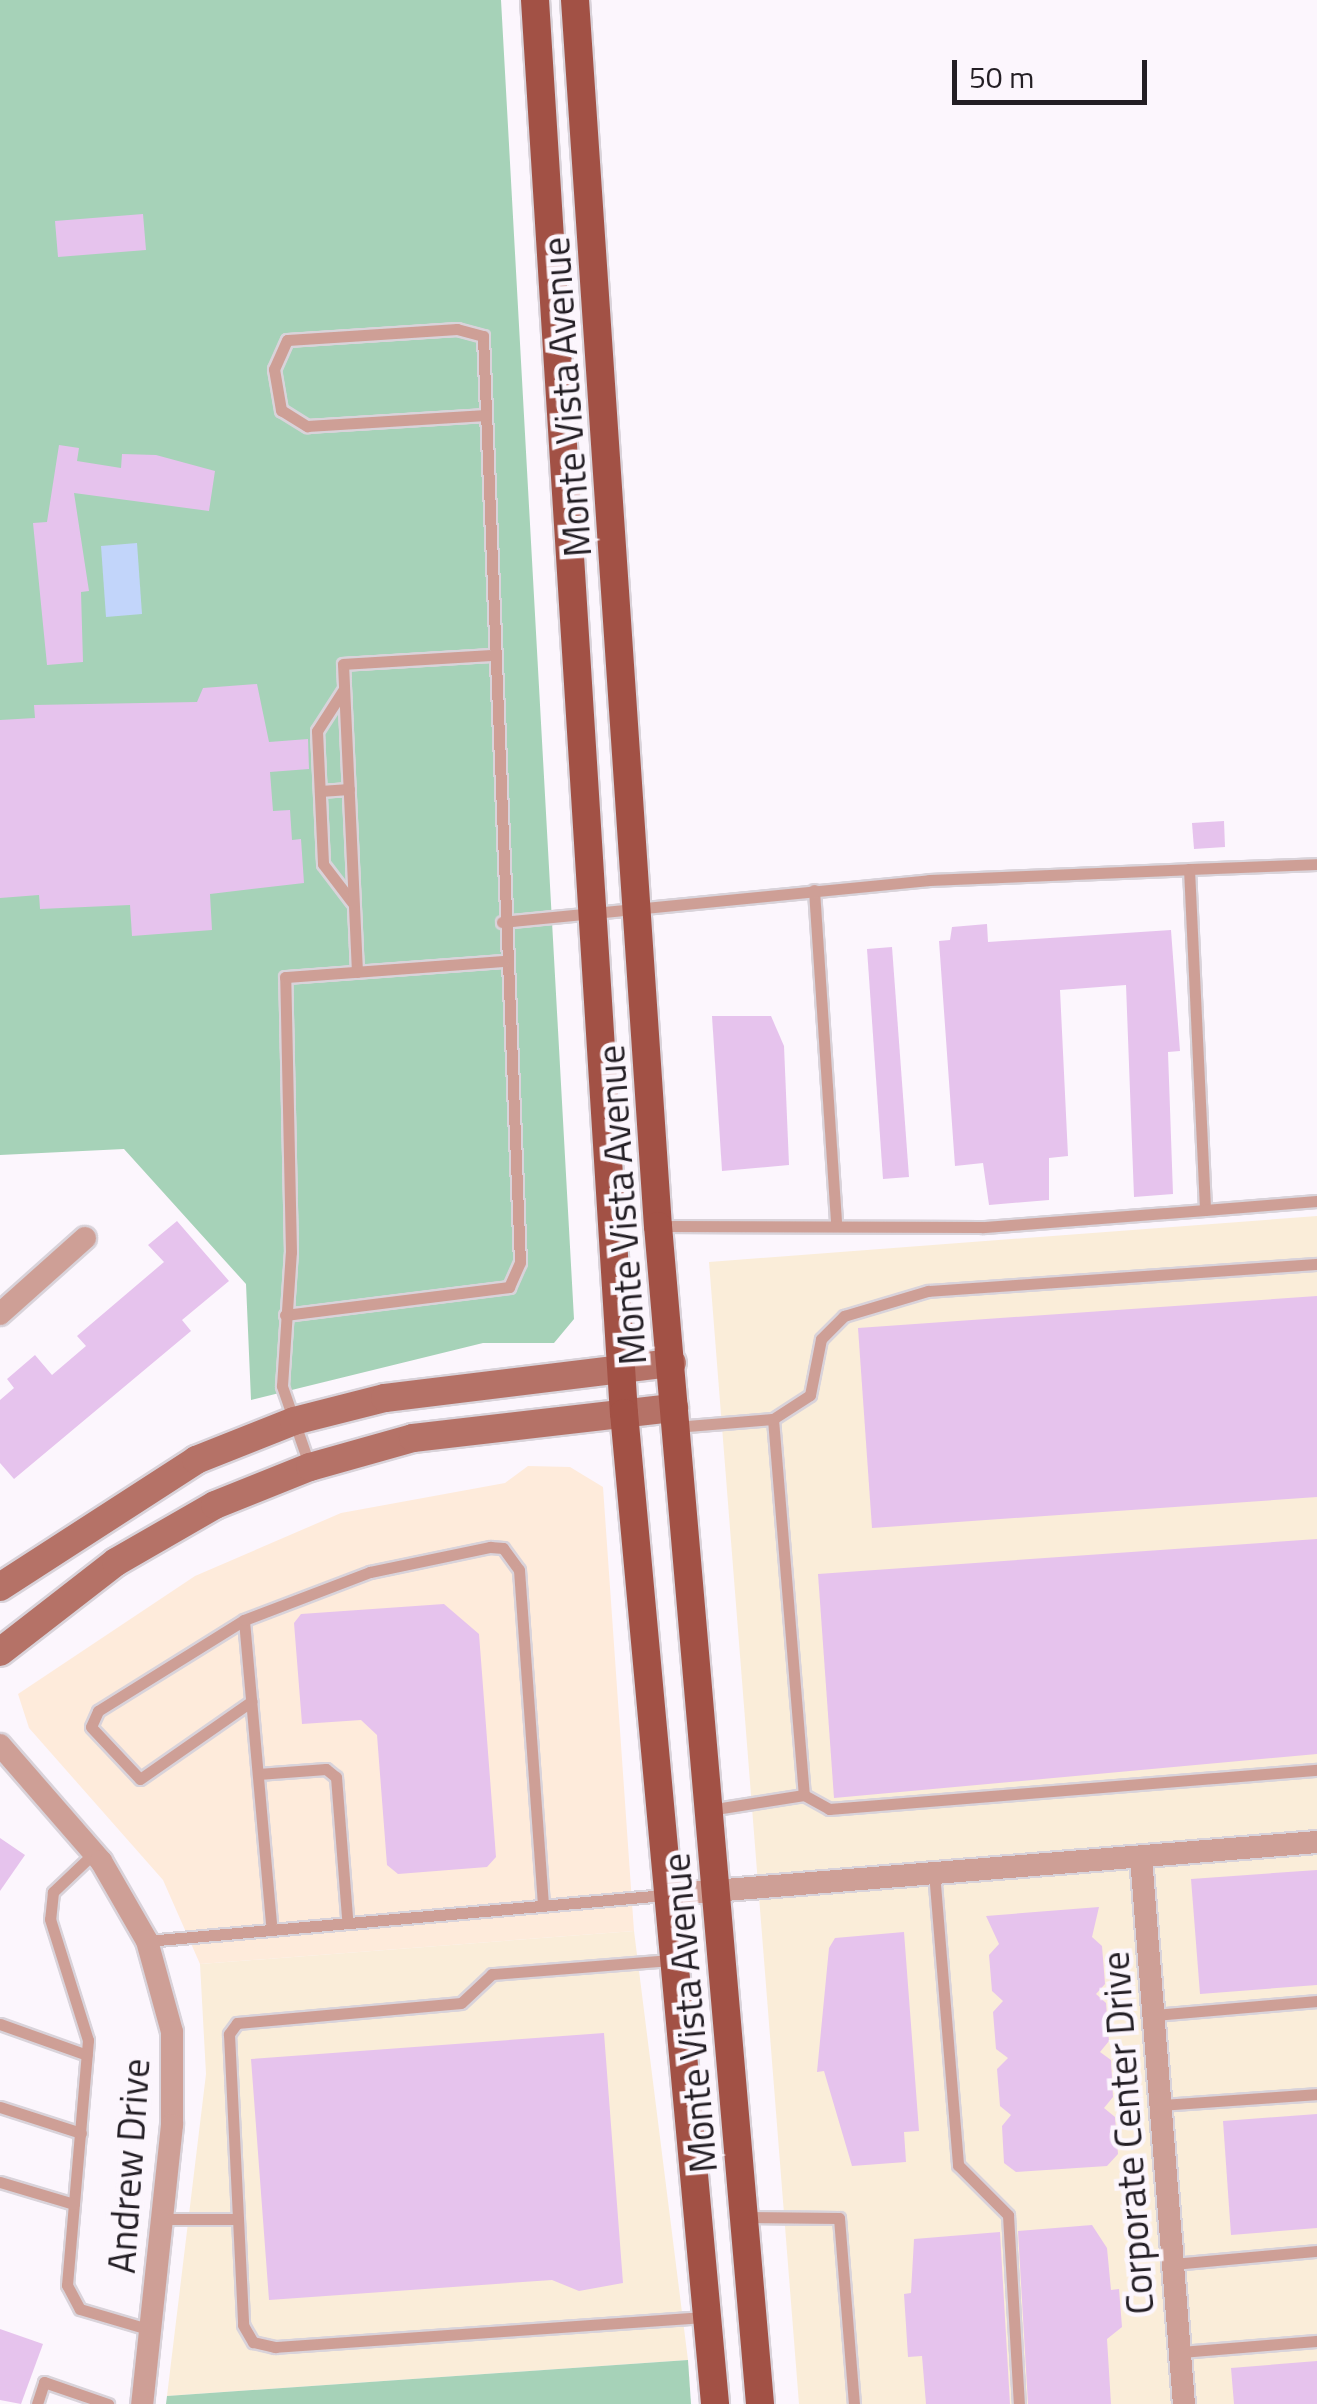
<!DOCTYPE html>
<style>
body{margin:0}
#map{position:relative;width:1317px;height:2404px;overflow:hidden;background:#fcf6fd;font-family:"Titillium Web",sans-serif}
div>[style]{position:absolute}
.commercial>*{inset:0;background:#feebdb}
.industrial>*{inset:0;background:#faedd9}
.green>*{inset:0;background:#a6d2b8}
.water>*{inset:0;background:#c2d5fa}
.building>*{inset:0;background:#e6c3ed}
.roads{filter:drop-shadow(2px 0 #d9d3da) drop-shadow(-2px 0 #d9d3da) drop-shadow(0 2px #d9d3da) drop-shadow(0 -2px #d9d3da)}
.service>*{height:11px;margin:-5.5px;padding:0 5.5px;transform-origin:5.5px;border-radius:5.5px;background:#ce9f96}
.minor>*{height:22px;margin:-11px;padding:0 11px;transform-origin:11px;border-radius:11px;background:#ce9f96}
.secondary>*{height:28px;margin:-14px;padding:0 14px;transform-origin:14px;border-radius:14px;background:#b57267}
.primary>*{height:28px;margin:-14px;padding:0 14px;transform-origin:14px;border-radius:14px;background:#a25145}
span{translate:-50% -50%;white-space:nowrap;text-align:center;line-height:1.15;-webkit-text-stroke:9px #fcf6fd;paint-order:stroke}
.street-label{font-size:38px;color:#231e24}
.scale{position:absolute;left:952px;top:60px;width:195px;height:45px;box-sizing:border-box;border:5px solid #231e24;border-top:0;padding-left:12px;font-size:30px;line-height:35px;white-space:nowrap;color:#231e24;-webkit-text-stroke:8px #fcf6fd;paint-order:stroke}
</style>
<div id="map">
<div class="commercial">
<div style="clip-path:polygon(528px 1466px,570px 1467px,603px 1487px,634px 1931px,200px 1964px,163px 1880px,29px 1728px,18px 1694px,195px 1576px,341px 1513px,505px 1483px)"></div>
</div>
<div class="industrial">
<div style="clip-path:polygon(1317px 1216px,1317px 2404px,799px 2404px,709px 1262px)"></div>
<div style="clip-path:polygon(634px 1931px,688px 2360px,167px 2396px,206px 2074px,200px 1964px)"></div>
</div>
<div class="green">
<div style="clip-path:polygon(0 0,501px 0,574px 1319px,554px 1343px,483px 1343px,251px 1400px,246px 1284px,124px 1149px,0 1155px)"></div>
<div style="clip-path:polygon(688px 2360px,691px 2404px,166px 2404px,167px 2396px)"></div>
</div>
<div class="water">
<div style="clip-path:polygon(137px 543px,142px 614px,106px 617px,101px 546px)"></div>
</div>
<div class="building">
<div style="clip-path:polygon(143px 214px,146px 250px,58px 257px,55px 221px)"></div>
<div style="clip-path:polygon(59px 445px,79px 448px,77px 461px,121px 468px,122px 454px,156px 455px,215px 471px,209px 511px,74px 493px,89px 591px,81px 592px,83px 662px,47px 665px,33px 523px,47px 522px)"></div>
<div style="clip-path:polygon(257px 684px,269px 742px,308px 739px,309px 769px,270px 772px,273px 811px,290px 810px,292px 840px,301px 839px,304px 883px,210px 894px,212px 930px,132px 936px,130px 905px,40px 909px,39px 895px,0 898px,0 720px,35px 718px,34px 705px,197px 702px,203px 688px)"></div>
<div style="clip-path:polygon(1224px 821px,1225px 847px,1194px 849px,1192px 823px)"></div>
<div style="clip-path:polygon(987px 924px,988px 942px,1171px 930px,1180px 1051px,1168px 1052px,1173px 1194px,1134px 1197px,1126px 985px,1060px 990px,1068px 1156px,1049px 1158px,1049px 1200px,989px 1205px,983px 1163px,955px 1166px,939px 941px,950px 940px,952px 927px)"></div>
<div style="clip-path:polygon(892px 947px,909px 1177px,883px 1179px,867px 949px)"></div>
<div style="clip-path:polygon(712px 1016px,771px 1016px,784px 1046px,789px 1165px,722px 1171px)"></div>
<div style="clip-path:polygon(177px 1221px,229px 1281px,182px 1320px,191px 1331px,14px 1479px,0 1463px,0 1400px,14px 1388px,7px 1379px,35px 1355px,52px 1375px,86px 1346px,77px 1336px,164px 1262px,148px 1245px)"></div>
<div style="clip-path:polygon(1317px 1296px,1317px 1497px,872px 1528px,858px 1328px)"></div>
<div style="clip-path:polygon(1317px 1539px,1317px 1754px,834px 1798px,818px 1574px)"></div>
<div style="clip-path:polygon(444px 1604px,479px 1634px,496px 1857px,487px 1867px,398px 1874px,387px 1865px,377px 1735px,361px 1720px,302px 1724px,294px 1623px,301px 1614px)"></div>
<div style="clip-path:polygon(0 1838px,25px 1855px,0 1891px)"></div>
<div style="clip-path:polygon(1317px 1870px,1317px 1985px,1200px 1994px,1191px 1879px)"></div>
<div style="clip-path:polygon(1099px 1907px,1092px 1937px,1102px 1946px,1105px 1984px,1096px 1994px,1106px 2003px,1109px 2041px,1100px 2052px,1111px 2060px,1113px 2097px,1104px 2108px,1115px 2117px,1118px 2154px,1107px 2166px,1016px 2172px,1004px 2163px,1002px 2126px,1011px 2115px,1000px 2106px,997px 2069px,1008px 2058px,996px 2049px,993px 2012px,1003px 2001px,992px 1991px,989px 1955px,999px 1944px,986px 1916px)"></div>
<div style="clip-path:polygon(904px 1932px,919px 2131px,904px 2132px,906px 2162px,852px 2166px,824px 2071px,817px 2072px,829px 1948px,835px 1938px)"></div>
<div style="clip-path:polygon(604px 2033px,623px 2283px,579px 2291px,552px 2280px,269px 2300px,251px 2059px)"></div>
<div style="clip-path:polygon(1317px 2114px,1317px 2228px,1231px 2235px,1223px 2121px)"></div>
<div style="clip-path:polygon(1092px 2225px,1107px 2248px,1111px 2290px,1119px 2289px,1122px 2327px,1107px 2339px,1111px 2404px,1028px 2404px,1018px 2231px)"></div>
<div style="clip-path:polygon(1000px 2232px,1010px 2404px,926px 2404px,922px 2356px,908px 2357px,904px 2294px,911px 2293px,914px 2239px)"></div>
<div style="clip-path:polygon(0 2329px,43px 2344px,21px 2404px,0 2400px)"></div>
<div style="clip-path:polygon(1317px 2361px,1317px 2404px,1234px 2404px,1231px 2368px)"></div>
</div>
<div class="roads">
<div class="service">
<div style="left:344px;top:689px;width:50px;rotate:122.7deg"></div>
<div style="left:317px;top:731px;width:133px;rotate:87.4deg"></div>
<div style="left:323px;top:864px;width:48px;rotate:52.7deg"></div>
<div style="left:320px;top:791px;width:29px;rotate:-4deg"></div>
<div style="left:1189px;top:869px;width:128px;rotate:-2.2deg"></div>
<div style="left:814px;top:890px;width:336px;rotate:86.2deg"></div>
<div style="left:502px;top:922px;width:429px;rotate:-5.6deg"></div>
<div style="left:929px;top:880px;width:260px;rotate:-2.4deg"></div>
<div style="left:1189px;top:869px;width:341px;rotate:87.3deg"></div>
<div style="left:1205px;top:1210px;width:224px;rotate:175.6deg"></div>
<div style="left:982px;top:1227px;width:322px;rotate:-179.8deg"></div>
<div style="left:357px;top:972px;width:308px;rotate:-92.6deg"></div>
<div style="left:343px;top:664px;width:147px;rotate:-3.5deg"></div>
<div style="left:1205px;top:1210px;width:112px;rotate:-4.6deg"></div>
<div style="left:285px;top:1315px;width:226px;rotate:-7.1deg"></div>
<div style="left:509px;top:1287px;width:27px;rotate:-66deg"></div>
<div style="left:520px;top:1262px;width:927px;rotate:-92.29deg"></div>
<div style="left:483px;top:336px;width:27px;rotate:-165deg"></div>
<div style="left:457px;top:329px;width:170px;rotate:176.3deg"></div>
<div style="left:287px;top:340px;width:32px;rotate:114deg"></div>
<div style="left:274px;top:369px;width:42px;rotate:80.3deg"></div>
<div style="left:281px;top:410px;width:31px;rotate:32deg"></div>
<div style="left:307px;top:426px;width:179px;rotate:-3.5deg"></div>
<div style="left:773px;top:1419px;width:377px;rotate:85.3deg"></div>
<div style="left:804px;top:1795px;width:29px;rotate:29deg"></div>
<div style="left:829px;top:1809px;width:490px;rotate:-4.6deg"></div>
<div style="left:675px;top:1427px;width:98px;rotate:-4.7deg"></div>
<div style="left:773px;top:1419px;width:44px;rotate:-33deg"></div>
<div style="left:810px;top:1395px;width:57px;rotate:-78.9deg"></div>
<div style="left:821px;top:1339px;width:33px;rotate:-45deg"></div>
<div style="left:844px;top:1316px;width:88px;rotate:-16.6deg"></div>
<div style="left:928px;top:1291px;width:390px;rotate:-4deg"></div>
<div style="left:310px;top:1467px;width:86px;rotate:-109.1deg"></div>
<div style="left:282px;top:1386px;width:134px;rotate:-86.2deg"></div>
<div style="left:291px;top:1252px;width:275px;rotate:-91.2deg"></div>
<div style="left:285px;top:977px;width:220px;rotate:-4.2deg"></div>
<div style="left:244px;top:1620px;width:172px;rotate:148.1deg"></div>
<div style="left:98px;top:1711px;width:17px;rotate:114deg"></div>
<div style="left:91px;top:1727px;width:71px;rotate:46.7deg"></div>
<div style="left:140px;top:1779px;width:136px;rotate:-34.9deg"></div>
<div style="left:258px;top:1774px;width:68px;rotate:-4.2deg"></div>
<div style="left:326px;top:1769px;width:13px;rotate:39deg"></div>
<div style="left:336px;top:1777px;width:141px;rotate:85.5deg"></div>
<div style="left:709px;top:1810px;width:96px;rotate:-9deg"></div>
<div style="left:94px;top:1853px;width:57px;rotate:136.4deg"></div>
<div style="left:53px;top:1892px;width:27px;rotate:96deg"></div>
<div style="left:50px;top:1919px;width:127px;rotate:72.6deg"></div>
<div style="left:88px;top:2040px;width:246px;rotate:94.9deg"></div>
<div style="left:67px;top:2285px;width:27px;rotate:62deg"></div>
<div style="left:80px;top:2309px;width:74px;rotate:16.5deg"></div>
<div style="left:934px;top:1872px;width:294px;rotate:85.3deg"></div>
<div style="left:958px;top:2165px;width:71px;rotate:45deg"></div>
<div style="left:1008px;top:2215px;width:189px;rotate:86.7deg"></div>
<div style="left:271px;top:1923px;width:304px;rotate:-95.1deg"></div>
<div style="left:244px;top:1620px;width:135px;rotate:-20.9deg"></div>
<div style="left:370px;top:1572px;width:123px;rotate:-11.8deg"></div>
<div style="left:490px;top:1547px;width:13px;rotate:4deg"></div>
<div style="left:503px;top:1548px;width:27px;rotate:54deg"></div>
<div style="left:519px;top:1570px;width:336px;rotate:85.9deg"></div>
<div style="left:147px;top:1941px;width:519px;rotate:-5.08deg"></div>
<div style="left:671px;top:1960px;width:180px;rotate:175.5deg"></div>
<div style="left:492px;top:1974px;width:42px;rotate:136.9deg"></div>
<div style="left:461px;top:2003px;width:225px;rotate:174.9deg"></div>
<div style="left:237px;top:2023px;width:14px;rotate:126deg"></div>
<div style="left:229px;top:2034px;width:291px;rotate:87.2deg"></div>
<div style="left:243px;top:2325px;width:20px;rotate:60deg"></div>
<div style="left:253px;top:2342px;width:23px;rotate:13deg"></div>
<div style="left:275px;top:2347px;width:432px;rotate:-4deg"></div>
<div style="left:1154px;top:2015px;width:164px;rotate:-4.9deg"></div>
<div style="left:0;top:2024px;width:92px;rotate:19.6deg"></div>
<div style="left:1161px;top:2105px;width:156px;rotate:-4deg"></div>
<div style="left:0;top:2107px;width:85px;rotate:17.8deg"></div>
<div style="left:0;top:2182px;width:77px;rotate:16.6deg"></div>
<div style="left:746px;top:2217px;width:93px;rotate:0.6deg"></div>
<div style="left:839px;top:2218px;width:187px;rotate:85.4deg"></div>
<div style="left:164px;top:2219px;width:74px"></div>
<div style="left:1173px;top:2264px;width:145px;rotate:-5.2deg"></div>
<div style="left:1180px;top:2352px;width:137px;rotate:-4.6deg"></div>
<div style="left:37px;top:2404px;width:23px;rotate:-72deg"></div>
<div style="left:44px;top:2382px;width:68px;rotate:19deg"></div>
</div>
<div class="minor">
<div style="left:0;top:1314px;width:114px;rotate:-41.8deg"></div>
<div style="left:0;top:1745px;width:154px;rotate:49deg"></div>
<div style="left:101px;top:1861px;width:92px;rotate:60.1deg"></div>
<div style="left:147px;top:1941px;width:94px;rotate:74.6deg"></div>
<div style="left:172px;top:2032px;width:93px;rotate:90deg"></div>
<div style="left:172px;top:2125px;width:281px;rotate:96.1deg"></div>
<div style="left:1141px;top:1857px;width:549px;rotate:85.51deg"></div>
<div style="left:664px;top:1895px;width:655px;rotate:-4.64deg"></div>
</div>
<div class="secondary">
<div style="left:0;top:1587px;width:234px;rotate:-32.9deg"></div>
<div style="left:196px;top:1460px;width:105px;rotate:-21.7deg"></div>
<div style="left:294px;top:1421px;width:94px;rotate:-14.2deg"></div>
<div style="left:385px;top:1398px;width:289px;rotate:-7deg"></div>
<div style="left:0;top:1652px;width:147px;rotate:-37.8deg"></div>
<div style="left:116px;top:1562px;width:114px;rotate:-29.9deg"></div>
<div style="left:215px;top:1505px;width:102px;rotate:-21.8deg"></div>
<div style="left:310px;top:1467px;width:107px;rotate:-15.7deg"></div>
<div style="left:413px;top:1438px;width:263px;rotate:-6.6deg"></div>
</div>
<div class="primary">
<div style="left:535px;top:0;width:1416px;rotate:86.4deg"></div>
<div style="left:624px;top:1413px;width:995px;rotate:84.75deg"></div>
<div style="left:575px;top:0;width:1229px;rotate:86.13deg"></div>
<div style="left:658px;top:1226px;width:1182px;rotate:85.05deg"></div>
</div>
</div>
<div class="street-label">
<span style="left:567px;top:397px;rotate:-94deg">Monte Vista Avenue</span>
<span style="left:622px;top:1205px;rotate:-94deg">Monte Vista Avenue</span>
<span style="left:690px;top:2013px;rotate:-95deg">Monte Vista Avenue</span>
<span style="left:1128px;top:2133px;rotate:-94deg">Corporate Center Drive</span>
<span style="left:129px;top:2166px;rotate:-86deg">Andrew Drive</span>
</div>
<div class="scale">50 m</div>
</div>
